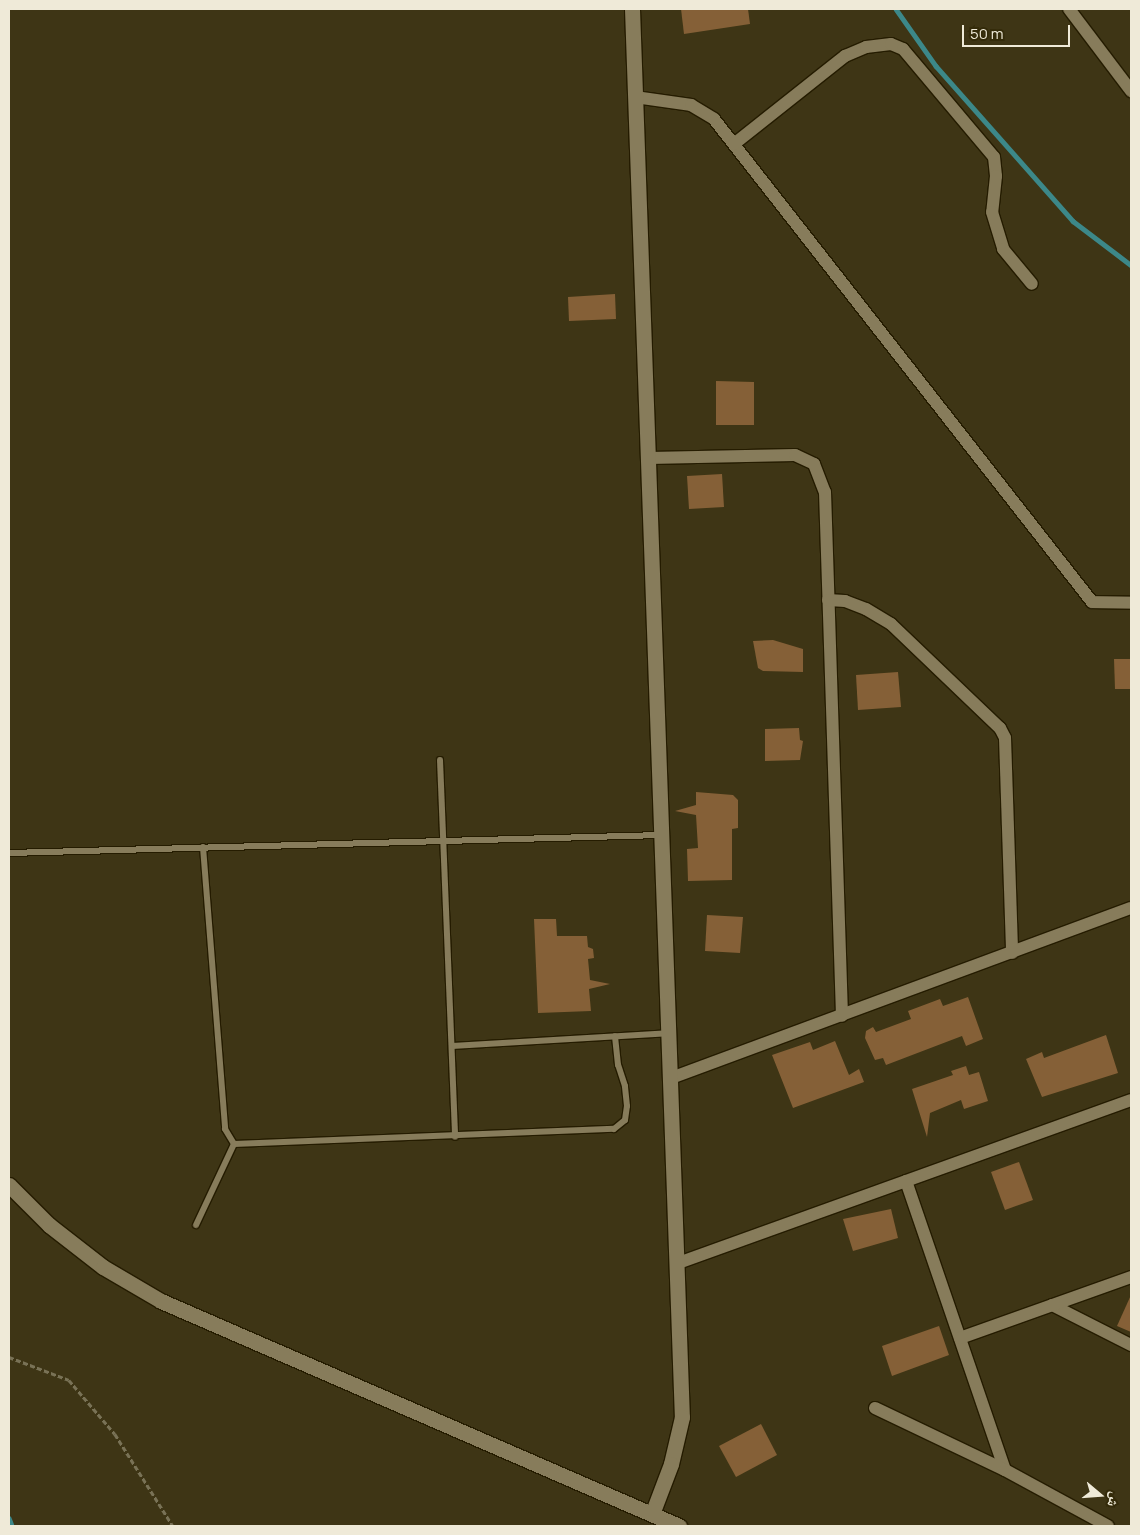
<!DOCTYPE html>
<meta charset="utf-8">
<style>
body{margin:0}
#map{position:relative;width:1140px;height:1535px;overflow:hidden;background:#3e3515;font-family:Manrope,"Noto Naskh Arabic",sans-serif}
div>[style]{position:absolute}
.stream>*{height:4.5px;margin:-2.25px;padding:0 2.25px;transform-origin:2.25px;border-radius:2.25px;background:#3c8889}
.building>*{inset:0;background:#856037}
.path>*{height:2.5px;margin-top:-1.25px;transform-origin:0;background:repeating-linear-gradient(90deg,#797256 0 5px,transparent 0 7.5px)}
.roads{filter:drop-shadow(1px 0 #251c00) drop-shadow(-1px 0 #251c00) drop-shadow(0 1px #251c00) drop-shadow(0 -1px #251c00)}
.service>*{height:6px;margin:-3px;padding:0 3px;transform-origin:3px;border-radius:3px;background:#877c5b}
.minor>*{height:12px;margin:-6px;padding:0 6px;transform-origin:6px;border-radius:6px;background:#877c5b}
.tertiary>*{height:15px;margin:-7.5px;padding:0 7.5px;transform-origin:7.5px;border-radius:7.5px;background:#877c5b}
span{translate:-50% -50%;white-space:nowrap;text-align:center;line-height:1.15;-webkit-text-stroke:4px #342b0a;paint-order:stroke}
.frame{position:absolute;inset:0;border:10px solid #efead8;pointer-events:none}
.north{position:absolute;left:1075px;top:1470px;width:50px;height:50px;-webkit-text-stroke:4px #342b0a;paint-order:stroke;rotate:108deg;font-size:14px;font-weight:700;line-height:20px;text-align:center;color:#efead8}
.north::after{content:'';display:block;margin:auto;width:18px;height:22px;background:#efead8;clip-path:polygon(50% 0,100% 100%,50% 72%,0 100%)}
.scale{position:absolute;left:962px;top:25px;width:108px;height:22px;box-sizing:border-box;border:2px solid #efead8;border-top:0;padding-left:6px;font-size:15px;line-height:18px;white-space:nowrap;color:#efead8;-webkit-text-stroke:4px #342b0a;paint-order:stroke}
</style>
<div id="map">
<div class="stream">
<div style="left:896px;top:9px;width:70px;rotate:54.9deg"></div>
<div style="left:936px;top:66px;width:207px;rotate:48.5deg"></div>
<div style="left:1073px;top:221px;width:73px;rotate:37.2deg"></div>
<div style="left:9px;top:1518px;width:9px;rotate:69deg"></div>
</div>
<div class="building">
<div style="clip-path:polygon(681px 9px,748px 9px,750px 24px,684px 34px)"></div>
<div style="clip-path:polygon(615px 294px,616px 319px,569px 321px,568px 297px)"></div>
<div style="clip-path:polygon(716px 381px,754px 382px,754px 425px,716px 425px)"></div>
<div style="clip-path:polygon(722px 474px,724px 507px,689px 509px,687px 476px)"></div>
<div style="clip-path:polygon(773px 640px,803px 649px,803px 672px,763px 671px,758px 668px,753px 641px)"></div>
<div style="clip-path:polygon(1114px 659px,1131px 659px,1131px 689px,1115px 689px)"></div>
<div style="clip-path:polygon(898px 672px,901px 707px,858px 710px,856px 675px)"></div>
<div style="clip-path:polygon(799px 728px,800px 740px,803px 741px,800px 760px,765px 761px,765px 729px)"></div>
<div style="clip-path:polygon(696px 792px,733px 795px,738px 800px,738px 828px,732px 829px,732px 880px,688px 881px,687px 849px,698px 848px,696px 815px,675px 811px,696px 805px)"></div>
<div style="clip-path:polygon(707px 915px,743px 917px,740px 953px,705px 951px)"></div>
<div style="clip-path:polygon(534px 919px,556px 919px,557px 936px,587px 936px,588px 947px,593px 949px,594px 958px,588px 959px,590px 980px,610px 984px,589px 989px,591px 1011px,538px 1013px)"></div>
<div style="clip-path:polygon(968px 997px,983px 1039px,966px 1046px,962px 1036px,886px 1065px,883px 1058px,875px 1060px,865px 1038px,866px 1031px,873px 1027px,876px 1032px,911px 1019px,908px 1011px,940px 999px,943px 1006px)"></div>
<div style="clip-path:polygon(1106px 1035px,1118px 1073px,1042px 1097px,1026px 1059px,1042px 1052px,1044px 1058px)"></div>
<div style="clip-path:polygon(835px 1041px,849px 1075px,859px 1069px,864px 1082px,793px 1108px,772px 1055px,810px 1042px,813px 1050px)"></div>
<div style="clip-path:polygon(966px 1066px,969px 1075px,979px 1072px,988px 1101px,964px 1109px,961px 1100px,930px 1113px,927px 1137px,912px 1089px,953px 1075px,951px 1071px)"></div>
<div style="clip-path:polygon(1019px 1162px,1033px 1200px,1005px 1210px,991px 1172px)"></div>
<div style="clip-path:polygon(891px 1209px,898px 1238px,853px 1251px,843px 1219px)"></div>
<div style="clip-path:polygon(1131px 1295px,1131px 1332px,1117px 1326px)"></div>
<div style="clip-path:polygon(939px 1326px,949px 1355px,892px 1376px,882px 1346px)"></div>
<div style="clip-path:polygon(761px 1424px,777px 1455px,736px 1477px,719px 1446px)"></div>
</div>
<div class="path">
<div style="left:9px;top:1357px;width:64px;rotate:21deg"></div>
<div style="left:69px;top:1380px;width:71px;rotate:49.6deg"></div>
<div style="left:115px;top:1434px;width:109px;rotate:57.8deg"></div>
</div>
<div class="roads">
<div class="service">
<div style="left:440px;top:760px;width:377px;rotate:87.7deg"></div>
<div style="left:203px;top:847px;width:283px;rotate:85.5deg"></div>
<div style="left:225px;top:1129px;width:17px;rotate:59deg"></div>
<div style="left:234px;top:1144px;width:380px;rotate:-2.3deg"></div>
<div style="left:614px;top:1129px;width:14px;rotate:-39deg"></div>
<div style="left:625px;top:1120px;width:14px;rotate:-82deg"></div>
<div style="left:627px;top:1106px;width:20px;rotate:-96deg"></div>
<div style="left:625px;top:1086px;width:22px;rotate:-108deg"></div>
<div style="left:618px;top:1065px;width:29px;rotate:-96deg"></div>
<div style="left:9px;top:853px;width:652px;rotate:-1.58deg"></div>
<div style="left:452px;top:1046px;width:216px;rotate:-3.4deg"></div>
<div style="left:196px;top:1225px;width:89px;rotate:-64.9deg"></div>
</div>
<div class="minor">
<div style="left:1069px;top:9px;width:103px;rotate:52.9deg"></div>
<div style="left:635px;top:97px;width:57px;rotate:8.1deg"></div>
<div style="left:691px;top:105px;width:27px;rotate:31deg"></div>
<div style="left:714px;top:119px;width:613px;rotate:51.95deg"></div>
<div style="left:1092px;top:602px;width:39px;rotate:1deg"></div>
<div style="left:734px;top:144px;width:142px;rotate:-38.4deg"></div>
<div style="left:845px;top:56px;width:23px;rotate:-23deg"></div>
<div style="left:866px;top:47px;width:25px;rotate:-7deg"></div>
<div style="left:891px;top:44px;width:13px;rotate:23deg"></div>
<div style="left:903px;top:49px;width:141px;rotate:49.9deg"></div>
<div style="left:994px;top:157px;width:19px;rotate:84deg"></div>
<div style="left:996px;top:176px;width:36px;rotate:96deg"></div>
<div style="left:992px;top:212px;width:39px;rotate:73deg"></div>
<div style="left:1003px;top:249px;width:45px;rotate:50.4deg"></div>
<div style="left:649px;top:458px;width:146px;rotate:-1.2deg"></div>
<div style="left:795px;top:455px;width:21px;rotate:25deg"></div>
<div style="left:814px;top:464px;width:30px;rotate:69deg"></div>
<div style="left:825px;top:492px;width:524px;rotate:88.14deg"></div>
<div style="left:828px;top:600px;width:17px;rotate:3deg"></div>
<div style="left:845px;top:601px;width:22px;rotate:21deg"></div>
<div style="left:866px;top:609px;width:29px;rotate:31deg"></div>
<div style="left:891px;top:624px;width:151px;rotate:43.7deg"></div>
<div style="left:1000px;top:728px;width:11px;rotate:63deg"></div>
<div style="left:1005px;top:738px;width:215px;rotate:88.1deg"></div>
<div style="left:671px;top:1078px;width:490px;rotate:-20.3deg"></div>
<div style="left:906px;top:1181px;width:305px;rotate:71.1deg"></div>
<div style="left:678px;top:1263px;width:481px;rotate:-19.8deg"></div>
<div style="left:1052px;top:1305px;width:89px;rotate:26.9deg"></div>
<div style="left:960px;top:1338px;width:182px;rotate:-19.6deg"></div>
<div style="left:875px;top:1408px;width:144px;rotate:25.5deg"></div>
<div style="left:1005px;top:1470px;width:117px;rotate:28.5deg"></div>
</div>
<div class="tertiary">
<div style="left:632px;top:9px;width:1409px;rotate:87.97deg"></div>
<div style="left:682px;top:1417px;width:48px;rotate:103.2deg"></div>
<div style="left:671px;top:1464px;width:53px;rotate:110.8deg"></div>
<div style="left:9px;top:1185px;width:57px;rotate:45deg"></div>
<div style="left:49px;top:1225px;width:68px;rotate:37.9deg"></div>
<div style="left:103px;top:1267px;width:67px;rotate:30.4deg"></div>
<div style="left:161px;top:1301px;width:565px;rotate:23.48deg"></div>
</div>
</div>
<div class="frame"></div>
<div class="north">ش</div>
<div class="scale">50 m</div>
</div>
